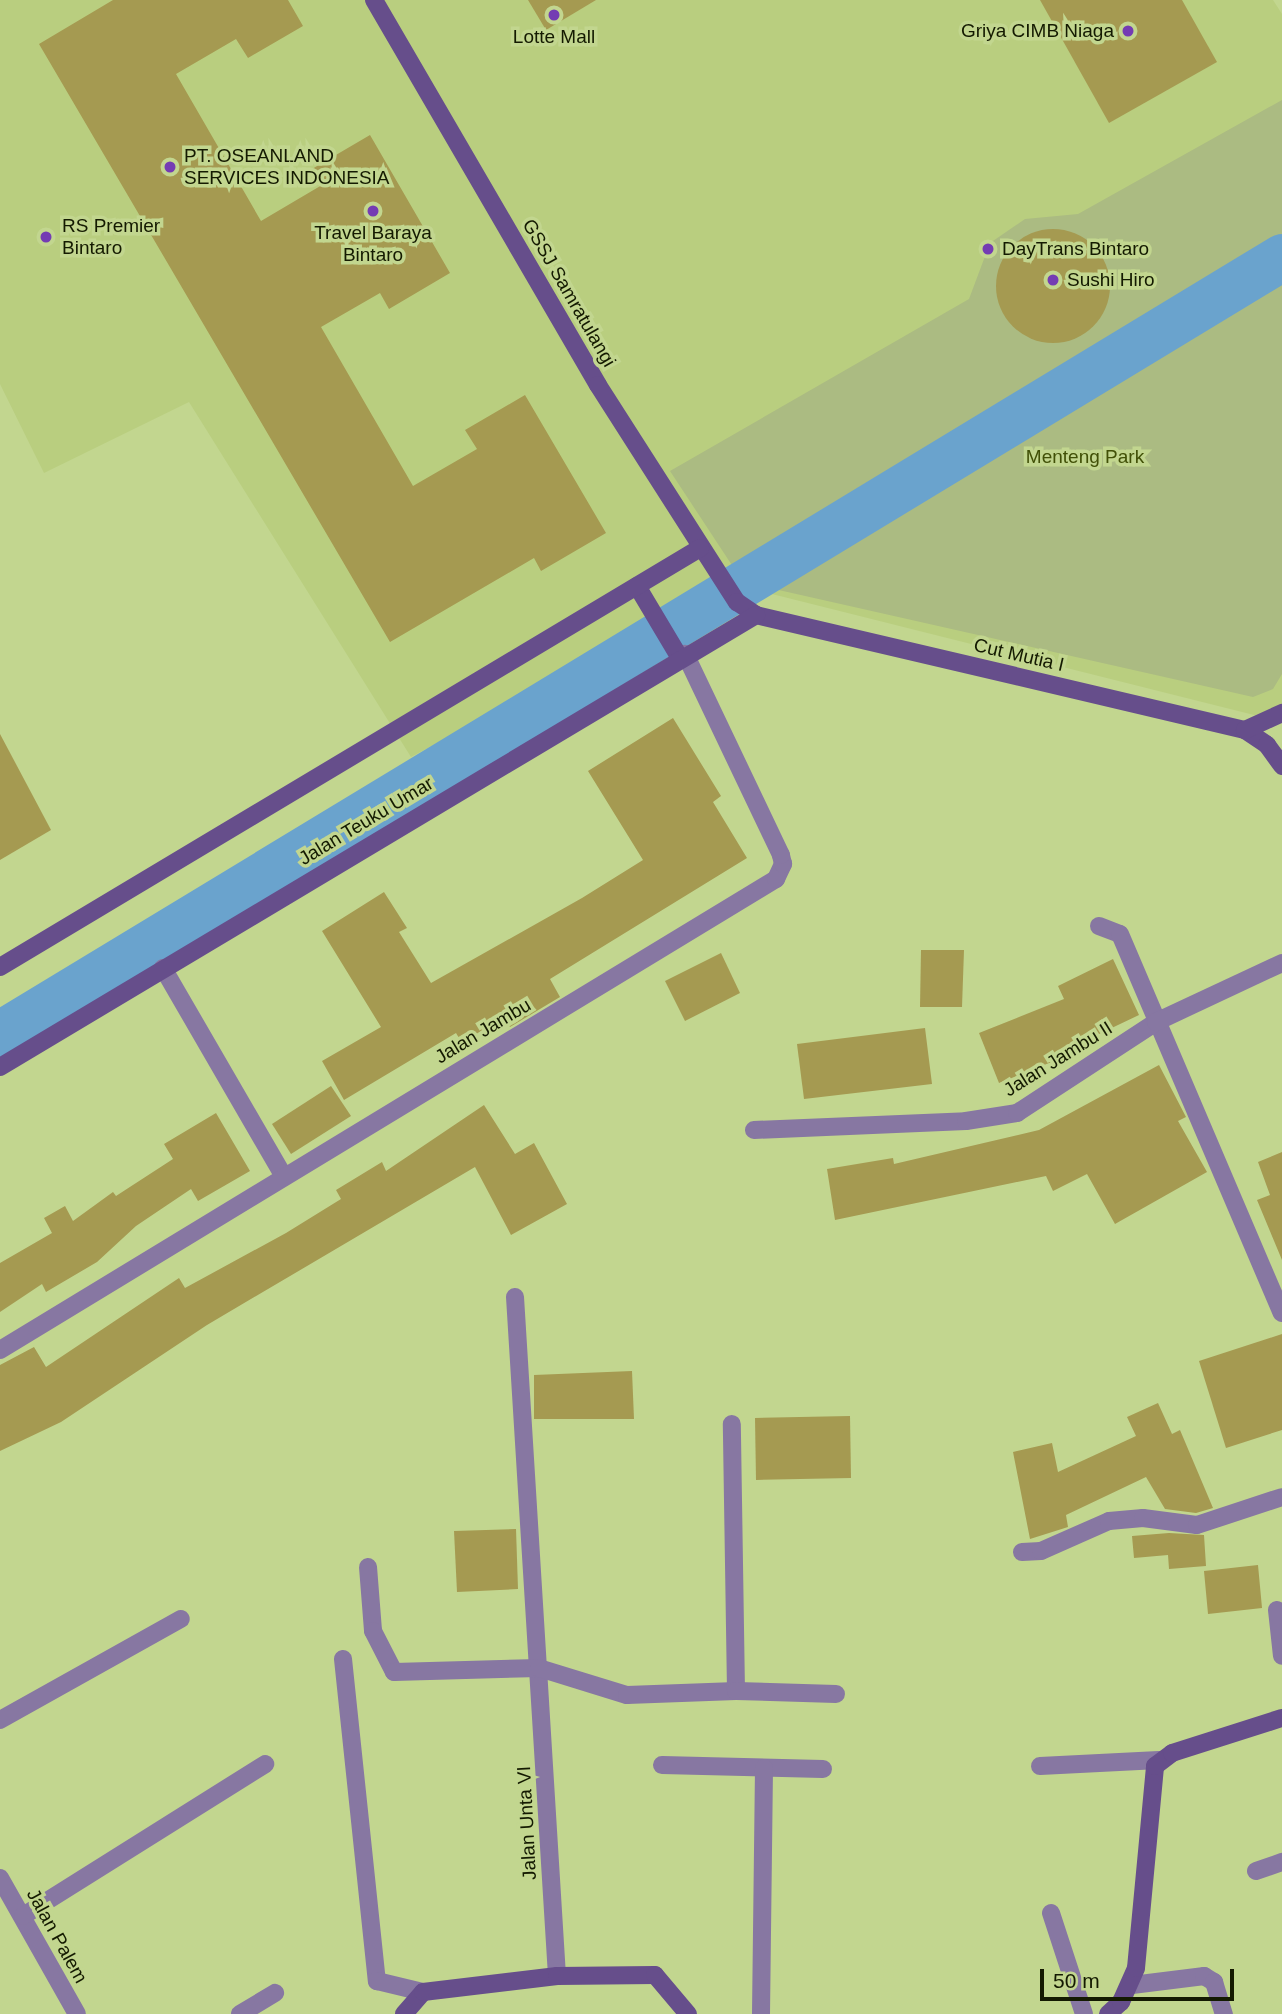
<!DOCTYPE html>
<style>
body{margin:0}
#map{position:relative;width:1282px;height:2014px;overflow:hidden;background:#c2d68f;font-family:Helvetica,sans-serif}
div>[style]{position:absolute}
.built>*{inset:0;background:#b9ce7f}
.green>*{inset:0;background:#abbb82}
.river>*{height:47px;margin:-23.5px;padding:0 23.5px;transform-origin:23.5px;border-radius:23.5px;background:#6aa3cd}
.building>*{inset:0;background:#a59a51}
.round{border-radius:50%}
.street>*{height:18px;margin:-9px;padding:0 9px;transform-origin:9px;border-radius:9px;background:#8777a2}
.secondary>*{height:18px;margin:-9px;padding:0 9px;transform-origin:9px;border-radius:9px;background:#664e8b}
.dots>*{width:19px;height:19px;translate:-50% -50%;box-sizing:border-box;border:4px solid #c2d68f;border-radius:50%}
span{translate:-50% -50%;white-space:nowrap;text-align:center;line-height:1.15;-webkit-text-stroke:7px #c2d68f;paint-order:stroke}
.poi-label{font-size:19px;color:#141a01}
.right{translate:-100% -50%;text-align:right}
.left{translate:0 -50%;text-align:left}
.street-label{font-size:19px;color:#141a01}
.park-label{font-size:19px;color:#415007}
.scale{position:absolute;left:1040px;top:1969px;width:194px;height:32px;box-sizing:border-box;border:4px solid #141a01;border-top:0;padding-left:9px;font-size:21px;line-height:24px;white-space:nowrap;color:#141a01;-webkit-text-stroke:5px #c2d68f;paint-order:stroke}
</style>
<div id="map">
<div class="built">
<div style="clip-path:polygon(0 0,1273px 0,1282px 14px,1282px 722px,732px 584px,411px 757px,189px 402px,44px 473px,0 384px)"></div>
</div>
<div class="green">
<div style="clip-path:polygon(1282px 100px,1282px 674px,1273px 689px,1253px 697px,743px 582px,670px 471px,969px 299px,990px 243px,1025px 219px,1078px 214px)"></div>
</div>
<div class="river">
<div style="left:0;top:1034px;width:1499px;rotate:-31.22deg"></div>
</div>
<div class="building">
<div style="clip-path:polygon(113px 0,288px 0,303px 26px,248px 58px,236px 39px,176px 74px,261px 221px,322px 185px,312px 169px,370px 135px,450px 273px,389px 309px,380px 293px,321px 327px,413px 486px,477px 449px,465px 430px,525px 395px,606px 533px,541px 571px,534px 558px,390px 642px,39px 44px)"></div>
<div style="clip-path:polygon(528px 0,596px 0,546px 30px)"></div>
<div style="clip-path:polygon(1040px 0,1182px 0,1217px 62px,1109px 123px)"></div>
<div class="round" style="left:996px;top:229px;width:114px;height:114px"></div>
<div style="clip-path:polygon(673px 718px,721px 796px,713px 802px,747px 858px,550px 979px,560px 997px,510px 1027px,503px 1017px,462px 1043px,456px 1033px,344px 1100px,322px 1061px,381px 1027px,322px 931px,384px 892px,407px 928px,399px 932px,431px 983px,582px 898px,643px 860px,588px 771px)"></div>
<div style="clip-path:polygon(0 734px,51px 830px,0 860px)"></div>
<div style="clip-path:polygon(921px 950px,964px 950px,962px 1007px,920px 1007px)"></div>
<div style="clip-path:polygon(721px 953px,740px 993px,685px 1021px,665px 981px)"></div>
<div style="clip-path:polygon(1113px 959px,1139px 1015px,1076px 1045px,1079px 1051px,999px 1083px,979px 1033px,1064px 999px,1058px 986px)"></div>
<div style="clip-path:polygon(925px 1028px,932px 1084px,804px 1099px,797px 1044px)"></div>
<div style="clip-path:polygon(1159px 1065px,1186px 1117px,1178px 1121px,1207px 1172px,1115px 1224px,1087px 1174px,1053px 1191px,1046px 1176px,835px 1220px,827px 1169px,893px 1158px,894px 1164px,1039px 1130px)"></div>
<div style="clip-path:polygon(331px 1086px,351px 1116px,291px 1154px,272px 1124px)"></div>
<div style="clip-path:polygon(484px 1105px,515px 1154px,534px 1143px,567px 1204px,511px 1235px,475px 1167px,207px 1325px,61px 1422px,0 1451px,0 1365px,34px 1347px,46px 1367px,179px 1278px,185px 1288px,286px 1233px,341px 1199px,336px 1190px,382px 1162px,386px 1171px)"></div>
<div style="clip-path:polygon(216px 1113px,250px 1171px,198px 1201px,191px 1189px,136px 1226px,97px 1262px,46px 1292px,42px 1284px,0 1312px,0 1263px,52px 1233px,44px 1218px,65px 1206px,73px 1221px,113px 1192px,116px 1196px,173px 1159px,164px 1144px)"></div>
<div style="clip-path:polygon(1282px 1152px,1282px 1260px,1257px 1200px,1270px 1195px,1258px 1162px)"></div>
<div style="clip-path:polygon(1282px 1334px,1282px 1430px,1226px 1448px,1199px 1361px)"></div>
<div style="clip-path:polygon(632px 1371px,634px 1419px,534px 1419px,534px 1375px)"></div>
<div style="clip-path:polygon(1158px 1403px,1172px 1434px,1180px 1430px,1213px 1508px,1196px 1513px,1165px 1509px,1146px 1477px,1066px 1515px,1068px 1527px,1030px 1539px,1013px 1452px,1052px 1443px,1058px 1472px,1136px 1436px,1127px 1417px)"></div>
<div style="clip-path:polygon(850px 1416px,851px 1478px,756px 1480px,755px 1418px)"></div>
<div style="clip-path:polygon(516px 1529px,518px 1589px,457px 1592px,454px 1531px)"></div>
<div style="clip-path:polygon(1169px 1533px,1204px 1535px,1206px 1566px,1169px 1569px,1168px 1555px,1134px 1558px,1132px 1536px)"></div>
<div style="clip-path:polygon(1258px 1565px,1262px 1608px,1208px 1614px,1204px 1571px)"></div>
</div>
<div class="street">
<div style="left:1099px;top:926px;width:22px;rotate:21deg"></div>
<div style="left:1120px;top:934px;width:412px;rotate:66.9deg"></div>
<div style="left:163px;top:968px;width:241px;rotate:59.9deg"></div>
<div style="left:754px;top:1130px;width:212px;rotate:-2.4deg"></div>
<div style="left:966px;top:1121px;width:52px;rotate:-8.9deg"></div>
<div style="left:1017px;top:1113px;width:166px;rotate:-33.2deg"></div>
<div style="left:1156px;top:1022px;width:139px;rotate:-25.1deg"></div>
<div style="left:515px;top:1297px;width:680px;rotate:86.46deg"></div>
<div style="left:0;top:1350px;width:908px;rotate:-31.26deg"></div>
<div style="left:776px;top:879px;width:17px;rotate:-65deg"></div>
<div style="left:783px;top:864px;width:9px;rotate:-103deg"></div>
<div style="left:781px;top:855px;width:223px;rotate:-115.5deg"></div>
<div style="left:1022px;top:1552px;width:19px;rotate:-3deg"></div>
<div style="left:1041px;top:1551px;width:74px;rotate:-23.8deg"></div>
<div style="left:1109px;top:1521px;width:34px;rotate:-5deg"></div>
<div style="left:1143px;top:1518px;width:54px;rotate:7.4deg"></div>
<div style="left:1197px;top:1525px;width:89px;rotate:-18.2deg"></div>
<div style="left:368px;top:1567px;width:64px;rotate:85.5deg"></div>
<div style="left:373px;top:1631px;width:46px;rotate:62.9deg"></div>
<div style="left:394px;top:1672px;width:145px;rotate:-1.6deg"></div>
<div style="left:539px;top:1668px;width:92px;rotate:17.1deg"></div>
<div style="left:627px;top:1695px;width:109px;rotate:-2.1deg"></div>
<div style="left:736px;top:1691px;width:267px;rotate:-90.9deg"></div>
<div style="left:1277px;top:1610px;width:46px;rotate:83.8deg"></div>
<div style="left:343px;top:1659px;width:324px;rotate:84deg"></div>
<div style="left:377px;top:1981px;width:47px;rotate:13.4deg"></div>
<div style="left:736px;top:1691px;width:100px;rotate:1.7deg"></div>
<div style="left:0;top:1720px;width:207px;rotate:-29.2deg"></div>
<div style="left:662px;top:1765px;width:161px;rotate:1.4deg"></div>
<div style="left:1040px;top:1766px;width:119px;rotate:-2.9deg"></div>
<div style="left:1256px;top:1871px;width:28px;rotate:-19deg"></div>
<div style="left:0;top:1878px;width:156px;rotate:60.5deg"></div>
<div style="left:1051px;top:1913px;width:106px;rotate:71.9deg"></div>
<div style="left:23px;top:1916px;width:286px;rotate:-32.1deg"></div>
<div style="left:1132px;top:1985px;width:73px;rotate:-7.1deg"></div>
<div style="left:1204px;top:1976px;width:12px;rotate:31deg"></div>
<div style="left:1214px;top:1982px;width:34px;rotate:73deg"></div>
<div style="left:240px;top:2014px;width:41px;rotate:-31deg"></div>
<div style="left:761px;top:2014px;width:246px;rotate:-89.3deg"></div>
</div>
<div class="secondary">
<div style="left:374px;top:0;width:445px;rotate:59.8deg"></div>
<div style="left:598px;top:385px;width:258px;rotate:57.4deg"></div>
<div style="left:737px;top:602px;width:23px;rotate:34deg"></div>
<div style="left:756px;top:615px;width:502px;rotate:13.23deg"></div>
<div style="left:1245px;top:730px;width:27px;rotate:34deg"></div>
<div style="left:1267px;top:745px;width:26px;rotate:54deg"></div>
<div style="left:637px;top:586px;width:84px;rotate:59.2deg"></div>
<div style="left:1245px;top:730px;width:41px;rotate:-24.7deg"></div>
<div style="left:0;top:967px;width:816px;rotate:-30.9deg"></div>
<div style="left:0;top:1067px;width:881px;rotate:-30.87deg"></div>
<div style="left:404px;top:2014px;width:29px;rotate:-49deg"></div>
<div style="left:423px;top:1992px;width:135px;rotate:-6.8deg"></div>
<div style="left:557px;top:1976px;width:98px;rotate:-0.6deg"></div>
<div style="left:655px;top:1975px;width:51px;rotate:49.8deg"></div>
<div style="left:1108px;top:2014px;width:18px;rotate:-43deg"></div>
<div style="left:1121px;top:2002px;width:37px;rotate:-66deg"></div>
<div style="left:1136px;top:1968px;width:203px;rotate:-84.6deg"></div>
<div style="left:1155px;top:1766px;width:21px;rotate:-37deg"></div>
<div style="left:1172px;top:1753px;width:115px;rotate:-17.7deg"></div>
</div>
<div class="dots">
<div style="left:554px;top:15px;background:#743cb3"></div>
<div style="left:1128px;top:31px;background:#743cb3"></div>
<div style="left:170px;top:167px;background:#743cb3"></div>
<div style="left:373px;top:211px;background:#743cb3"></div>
<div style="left:46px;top:237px;background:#743cb3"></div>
<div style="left:988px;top:249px;background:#743cb3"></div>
<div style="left:1053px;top:280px;background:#743cb3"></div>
</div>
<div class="poi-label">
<span class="right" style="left:1114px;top:31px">Griya CIMB Niaga</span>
<span style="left:554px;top:37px">Lotte Mall</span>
<span class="left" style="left:184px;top:167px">PT. OSEANLAND<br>SERVICES INDONESIA</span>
<span class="left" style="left:62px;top:237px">RS Premier<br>Bintaro</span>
<span style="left:373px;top:244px">Travel Baraya<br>Bintaro</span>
<span class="left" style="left:1002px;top:249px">DayTrans Bintaro</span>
<span class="left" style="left:1067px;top:280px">Sushi Hiro</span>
</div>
<div class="street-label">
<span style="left:569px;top:293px;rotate:60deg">GSSJ Samratulangi</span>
<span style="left:1019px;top:655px;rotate:13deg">Cut Mutia I</span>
<span style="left:366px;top:821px;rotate:-31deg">Jalan Teuku Umar</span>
<span style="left:483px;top:1031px;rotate:-31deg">Jalan Jambu</span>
<span style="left:1058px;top:1059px;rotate:-32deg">Jalan Jambu II</span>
<span style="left:527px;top:1823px;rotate:-93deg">Jalan Unta VI</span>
<span style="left:57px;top:1936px;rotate:61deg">Jalan Palem</span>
</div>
<div class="park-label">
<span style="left:1085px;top:457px">Menteng Park</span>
</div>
<div class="scale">50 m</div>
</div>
